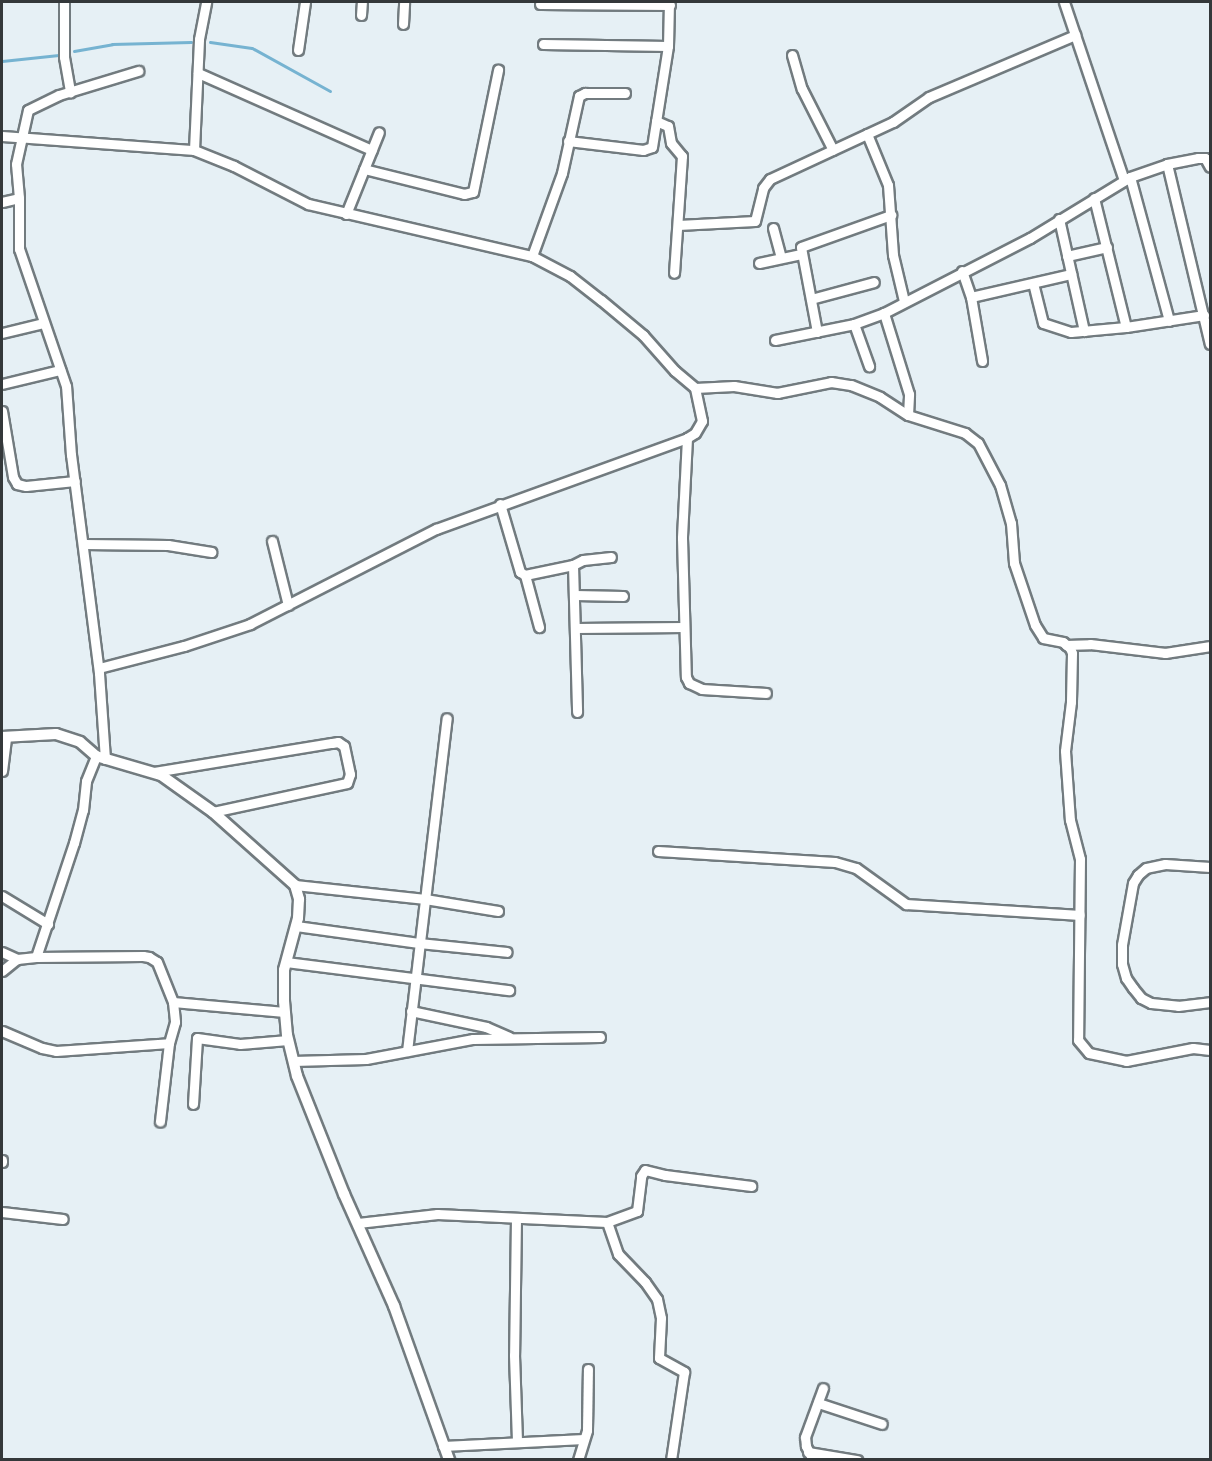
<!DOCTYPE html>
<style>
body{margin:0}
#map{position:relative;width:1212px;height:1461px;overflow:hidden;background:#e6f0f5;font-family:Montserrat,sans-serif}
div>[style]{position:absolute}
.stream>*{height:3px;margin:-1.5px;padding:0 1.5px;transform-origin:1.5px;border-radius:1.5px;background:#76b3d1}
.roads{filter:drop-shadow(2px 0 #727b7f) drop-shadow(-2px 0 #727b7f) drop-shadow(0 2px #727b7f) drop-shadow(0 -2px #727b7f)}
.minor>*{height:9px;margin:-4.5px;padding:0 4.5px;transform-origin:4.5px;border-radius:4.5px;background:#fff}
.tertiary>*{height:10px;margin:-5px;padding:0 5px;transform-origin:5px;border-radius:5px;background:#fff}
span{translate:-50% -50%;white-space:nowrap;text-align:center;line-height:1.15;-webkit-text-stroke:4.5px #f8fcfe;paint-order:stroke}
.frame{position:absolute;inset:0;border:3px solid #34383a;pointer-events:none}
</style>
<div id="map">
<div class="stream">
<div style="left:210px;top:42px;width:42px;rotate:8.1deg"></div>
<div style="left:252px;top:48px;width:89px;rotate:28.9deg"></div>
<div style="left:74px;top:51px;width:39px;rotate:-10deg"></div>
<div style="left:112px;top:44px;width:79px;rotate:-1.5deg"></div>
<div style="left:2px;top:61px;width:57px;rotate:-6deg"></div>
</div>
<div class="roads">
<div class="minor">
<div style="left:64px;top:2px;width:55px;rotate:90deg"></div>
<div style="left:64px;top:57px;width:36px;rotate:80deg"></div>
<div style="left:1064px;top:2px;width:188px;rotate:71.4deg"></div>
<div style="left:540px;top:4px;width:130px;rotate:0.4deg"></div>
<div style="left:361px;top:15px;width:13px;rotate:-86deg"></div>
<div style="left:403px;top:24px;width:22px;rotate:-87deg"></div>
<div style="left:543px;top:44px;width:125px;rotate:0.9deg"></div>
<div style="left:298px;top:50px;width:49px;rotate:-81.7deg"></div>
<div style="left:792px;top:55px;width:35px;rotate:74deg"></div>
<div style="left:802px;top:89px;width:68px;rotate:63.1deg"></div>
<div style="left:198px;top:73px;width:190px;rotate:23.9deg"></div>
<div style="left:656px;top:121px;width:13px;rotate:23deg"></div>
<div style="left:668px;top:126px;width:17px;rotate:80deg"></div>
<div style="left:671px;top:143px;width:17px;rotate:50deg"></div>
<div style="left:682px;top:156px;width:117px;rotate:93.9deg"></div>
<div style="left:867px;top:134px;width:55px;rotate:67.6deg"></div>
<div style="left:888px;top:185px;width:70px;rotate:85.9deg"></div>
<div style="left:893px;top:255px;width:47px;rotate:76.6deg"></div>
<div style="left:2px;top:136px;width:193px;rotate:4.2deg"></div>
<div style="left:194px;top:150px;width:43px;rotate:21.8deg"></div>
<div style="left:234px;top:166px;width:83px;rotate:27.2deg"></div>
<div style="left:308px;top:204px;width:230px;rotate:13.1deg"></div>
<div style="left:532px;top:256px;width:43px;rotate:27.8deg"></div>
<div style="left:570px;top:276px;width:39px;rotate:38deg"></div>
<div style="left:601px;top:300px;width:55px;rotate:39.8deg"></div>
<div style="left:643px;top:335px;width:48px;rotate:48.4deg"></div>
<div style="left:675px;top:371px;width:26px;rotate:40deg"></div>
<div style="left:695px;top:388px;width:39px;rotate:-3deg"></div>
<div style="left:734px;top:386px;width:44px;rotate:9.2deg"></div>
<div style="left:777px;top:393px;width:55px;rotate:-11.5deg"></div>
<div style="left:831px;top:382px;width:20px;rotate:9deg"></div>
<div style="left:851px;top:385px;width:31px;rotate:22deg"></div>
<div style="left:880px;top:397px;width:33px;rotate:33deg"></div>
<div style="left:908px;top:415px;width:60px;rotate:17.5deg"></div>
<div style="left:965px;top:433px;width:16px;rotate:38deg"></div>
<div style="left:978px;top:443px;width:47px;rotate:62.4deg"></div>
<div style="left:1000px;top:485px;width:40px;rotate:74deg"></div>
<div style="left:1011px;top:523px;width:40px;rotate:85.7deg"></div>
<div style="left:1014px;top:563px;width:65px;rotate:71.3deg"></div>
<div style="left:1035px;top:625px;width:15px;rotate:58deg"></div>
<div style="left:1043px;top:638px;width:20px;rotate:11deg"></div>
<div style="left:1063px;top:642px;width:9px;rotate:41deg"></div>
<div style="left:1070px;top:648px;width:5px;rotate:68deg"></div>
<div style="left:1072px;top:653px;width:49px;rotate:91.2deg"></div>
<div style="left:1071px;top:702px;width:49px;rotate:97deg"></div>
<div style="left:1065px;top:751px;width:69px;rotate:85.9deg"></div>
<div style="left:1070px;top:820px;width:40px;rotate:75.6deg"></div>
<div style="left:1080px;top:859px;width:181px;rotate:90.6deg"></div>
<div style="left:1078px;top:1040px;width:17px;rotate:50deg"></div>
<div style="left:1089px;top:1053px;width:38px;rotate:12deg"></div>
<div style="left:1126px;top:1061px;width:68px;rotate:-11deg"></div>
<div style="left:1193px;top:1048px;width:17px;rotate:7deg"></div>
<div style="left:568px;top:141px;width:76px;rotate:6.8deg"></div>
<div style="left:643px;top:150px;width:9px;rotate:-18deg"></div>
<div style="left:652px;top:147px;width:102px;rotate:-81deg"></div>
<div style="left:668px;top:46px;width:44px;rotate:-88.7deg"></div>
<div style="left:194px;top:150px;width:111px;rotate:-87.4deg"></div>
<div style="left:199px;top:39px;width:38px;rotate:-79deg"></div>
<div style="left:1167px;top:164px;width:185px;rotate:76.6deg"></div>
<div style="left:364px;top:169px;width:103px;rotate:14deg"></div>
<div style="left:464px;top:194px;width:9px;rotate:-13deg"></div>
<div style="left:473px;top:192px;width:125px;rotate:-78.4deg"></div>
<div style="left:1130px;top:177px;width:149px;rotate:74.8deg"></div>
<div style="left:1094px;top:198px;width:133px;rotate:76.1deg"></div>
<div style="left:2px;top:202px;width:17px;rotate:-13deg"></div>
<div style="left:346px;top:214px;width:88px;rotate:-68.1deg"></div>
<div style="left:1059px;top:219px;width:115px;rotate:77.4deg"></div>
<div style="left:678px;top:225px;width:77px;rotate:-3deg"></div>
<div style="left:755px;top:221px;width:34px;rotate:-76deg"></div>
<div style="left:763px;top:188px;width:11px;rotate:-52deg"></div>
<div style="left:770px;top:179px;width:136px;rotate:-24.9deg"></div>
<div style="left:893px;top:122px;width:44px;rotate:-34.8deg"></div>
<div style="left:929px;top:97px;width:159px;rotate:-23deg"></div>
<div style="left:773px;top:228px;width:31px;rotate:75deg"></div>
<div style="left:532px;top:256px;width:88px;rotate:-70.1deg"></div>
<div style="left:562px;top:173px;width:79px;rotate:-77.6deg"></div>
<div style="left:579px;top:96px;width:7px;rotate:-27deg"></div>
<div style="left:585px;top:93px;width:40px"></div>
<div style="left:1067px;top:256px;width:41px;rotate:-12.7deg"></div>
<div style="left:759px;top:263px;width:43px;rotate:-12.1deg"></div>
<div style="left:962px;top:271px;width:28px;rotate:71deg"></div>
<div style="left:971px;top:297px;width:65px;rotate:80.2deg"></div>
<div style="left:1033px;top:283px;width:41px;rotate:76deg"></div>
<div style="left:1043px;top:323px;width:29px;rotate:18deg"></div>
<div style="left:1071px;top:332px;width:55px;rotate:-5.2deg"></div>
<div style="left:1126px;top:327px;width:79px;rotate:-8.7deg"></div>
<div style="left:971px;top:297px;width:103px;rotate:-13deg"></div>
<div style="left:811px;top:299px;width:65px;rotate:-15.1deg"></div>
<div style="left:854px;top:324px;width:45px;rotate:70.3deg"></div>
<div style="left:817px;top:332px;width:86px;rotate:-100.7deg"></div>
<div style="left:801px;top:247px;width:96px;rotate:-19.6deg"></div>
<div style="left:2px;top:333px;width:42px;rotate:-13.7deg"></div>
<div style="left:775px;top:340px;width:81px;rotate:-11.4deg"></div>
<div style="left:854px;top:324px;width:32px;rotate:-20deg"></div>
<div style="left:2px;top:384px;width:60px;rotate:-13.6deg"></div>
<div style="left:2px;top:411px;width:67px;rotate:80.5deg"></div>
<div style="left:13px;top:477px;width:8px;rotate:60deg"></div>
<div style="left:17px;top:484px;width:9px;rotate:13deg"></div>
<div style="left:26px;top:486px;width:49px;rotate:-5.8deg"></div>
<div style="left:908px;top:415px;width:21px;rotate:-87deg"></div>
<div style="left:909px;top:394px;width:85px;rotate:-107.2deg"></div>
<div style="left:884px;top:313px;width:164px;rotate:-27.2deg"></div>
<div style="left:1030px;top:238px;width:117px;rotate:-31.4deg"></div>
<div style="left:1130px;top:177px;width:39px;rotate:-19deg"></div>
<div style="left:1167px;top:164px;width:32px;rotate:-11deg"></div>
<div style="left:1198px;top:158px;width:7px"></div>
<div style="left:1205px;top:158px;width:10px;rotate:61deg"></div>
<div style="left:687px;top:438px;width:100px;rotate:92.9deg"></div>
<div style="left:682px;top:538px;width:139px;rotate:88.4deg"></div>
<div style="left:686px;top:677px;width:7px;rotate:63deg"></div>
<div style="left:689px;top:683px;width:14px;rotate:25deg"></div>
<div style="left:702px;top:689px;width:64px;rotate:3.6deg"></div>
<div style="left:500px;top:504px;width:71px;rotate:73.6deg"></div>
<div style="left:520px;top:572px;width:6px;rotate:31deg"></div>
<div style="left:525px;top:575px;width:49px;rotate:-11.8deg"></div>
<div style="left:573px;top:565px;width:147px;rotate:88.4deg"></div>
<div style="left:272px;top:541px;width:66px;rotate:76deg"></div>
<div style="left:84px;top:544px;width:84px;rotate:0.7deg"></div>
<div style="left:168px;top:545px;width:44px;rotate:9.2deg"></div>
<div style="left:573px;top:565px;width:11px;rotate:-27deg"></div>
<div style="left:583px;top:560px;width:28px;rotate:-6deg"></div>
<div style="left:525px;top:575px;width:54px;rotate:74.9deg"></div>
<div style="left:575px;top:595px;width:48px;rotate:1.2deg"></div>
<div style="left:576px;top:628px;width:108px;rotate:-0.5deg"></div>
<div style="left:1066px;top:645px;width:24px;rotate:-2deg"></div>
<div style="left:1090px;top:644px;width:76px;rotate:6.8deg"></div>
<div style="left:1165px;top:653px;width:46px;rotate:-8.8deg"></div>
<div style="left:99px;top:668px;width:88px;rotate:-14.5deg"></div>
<div style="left:184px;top:646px;width:70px;rotate:-18.4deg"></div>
<div style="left:250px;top:624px;width:209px;rotate:-27.1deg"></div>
<div style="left:436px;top:529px;width:267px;rotate:-19.9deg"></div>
<div style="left:687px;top:438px;width:9px;rotate:-32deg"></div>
<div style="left:695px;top:433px;width:14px;rotate:-60deg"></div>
<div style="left:702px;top:421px;width:34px;rotate:-102deg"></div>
<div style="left:105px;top:759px;width:86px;rotate:-94deg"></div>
<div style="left:99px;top:673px;width:220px;rotate:-97.3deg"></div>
<div style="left:71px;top:455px;width:69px;rotate:-94.1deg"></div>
<div style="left:66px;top:386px;width:145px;rotate:-108.9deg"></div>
<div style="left:19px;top:249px;width:51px;rotate:-90deg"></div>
<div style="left:19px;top:198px;width:34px;rotate:-95deg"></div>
<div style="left:16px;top:164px;width:55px;rotate:-77.5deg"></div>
<div style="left:28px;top:110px;width:34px;rotate:-26deg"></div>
<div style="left:59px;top:95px;width:83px;rotate:-16.9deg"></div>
<div style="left:2px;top:771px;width:35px;rotate:-83deg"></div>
<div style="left:154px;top:772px;width:180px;rotate:-9.3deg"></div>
<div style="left:332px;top:743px;width:6px;rotate:-9deg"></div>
<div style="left:338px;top:742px;width:7px;rotate:34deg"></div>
<div style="left:344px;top:746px;width:29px;rotate:78deg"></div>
<div style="left:350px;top:774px;width:9px;rotate:108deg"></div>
<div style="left:347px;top:783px;width:137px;rotate:167.8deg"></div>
<div style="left:658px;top:851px;width:177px;rotate:3.6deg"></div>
<div style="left:835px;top:862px;width:22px;rotate:16deg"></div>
<div style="left:856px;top:868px;width:62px;rotate:35.8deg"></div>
<div style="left:906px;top:904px;width:174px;rotate:3.6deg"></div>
<div style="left:1210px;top:867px;width:45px;rotate:-176.2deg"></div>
<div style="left:1165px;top:864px;width:19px;rotate:168deg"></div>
<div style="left:1146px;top:868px;width:11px;rotate:139deg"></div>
<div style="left:1138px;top:875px;width:9px;rotate:122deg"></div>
<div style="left:1133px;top:883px;width:63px;rotate:100.1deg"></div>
<div style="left:1122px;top:945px;width:19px;rotate:90deg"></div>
<div style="left:1122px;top:964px;width:15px;rotate:74deg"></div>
<div style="left:1126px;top:978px;width:12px;rotate:55deg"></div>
<div style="left:1133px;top:988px;width:13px;rotate:51deg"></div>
<div style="left:1141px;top:998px;width:11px;rotate:27deg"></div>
<div style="left:1151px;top:1003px;width:27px;rotate:6deg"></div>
<div style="left:1178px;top:1006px;width:32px;rotate:-7deg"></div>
<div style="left:295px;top:885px;width:131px;rotate:6.1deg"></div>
<div style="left:425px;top:899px;width:74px;rotate:9.3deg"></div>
<div style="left:2px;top:896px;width:54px;rotate:31.3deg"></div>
<div style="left:296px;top:926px;width:124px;rotate:7.9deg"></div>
<div style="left:419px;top:943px;width:88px;rotate:5.8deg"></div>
<div style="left:2px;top:952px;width:17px;rotate:25deg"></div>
<div style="left:36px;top:957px;width:107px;rotate:-0.5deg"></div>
<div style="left:143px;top:956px;width:6px;rotate:9deg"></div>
<div style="left:149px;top:957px;width:9px;rotate:32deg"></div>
<div style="left:157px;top:962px;width:43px;rotate:68.2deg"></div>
<div style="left:173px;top:1002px;width:20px;rotate:84deg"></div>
<div style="left:175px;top:1022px;width:22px;rotate:106deg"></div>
<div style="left:169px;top:1043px;width:79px;rotate:96.6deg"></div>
<div style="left:286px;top:962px;width:225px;rotate:7.2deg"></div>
<div style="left:2px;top:971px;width:19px;rotate:-39deg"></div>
<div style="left:17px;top:959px;width:19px;rotate:-6deg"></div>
<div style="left:36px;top:957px;width:120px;rotate:-71.6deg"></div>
<div style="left:74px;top:843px;width:34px;rotate:-75deg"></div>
<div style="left:83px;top:810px;width:29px;rotate:-84deg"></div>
<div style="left:86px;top:781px;width:27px;rotate:-68deg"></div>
<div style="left:173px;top:1002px;width:112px;rotate:5.1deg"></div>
<div style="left:411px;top:1011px;width:77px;rotate:12deg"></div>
<div style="left:486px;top:1027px;width:25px;rotate:23deg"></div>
<div style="left:2px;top:1031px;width:43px;rotate:23deg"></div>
<div style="left:42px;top:1048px;width:14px;rotate:12deg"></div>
<div style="left:56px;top:1051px;width:113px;rotate:-4deg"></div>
<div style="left:407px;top:1051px;width:335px;rotate:-83.2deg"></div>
<div style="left:293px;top:1061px;width:73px;rotate:-1.6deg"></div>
<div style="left:366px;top:1059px;width:109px;rotate:-10.6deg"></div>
<div style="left:473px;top:1039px;width:127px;rotate:-0.9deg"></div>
<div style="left:193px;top:1104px;width:66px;rotate:-86.5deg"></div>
<div style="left:197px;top:1038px;width:43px;rotate:7.9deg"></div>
<div style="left:240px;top:1044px;width:48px;rotate:-4.8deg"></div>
<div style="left:2px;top:1160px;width:2px;rotate:90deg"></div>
<div style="left:2px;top:1212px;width:61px;rotate:6.5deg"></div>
<div style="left:516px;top:1218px;width:137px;rotate:90.8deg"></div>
<div style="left:514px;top:1355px;width:87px;rotate:88deg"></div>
<div style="left:607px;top:1222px;width:32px;rotate:-20deg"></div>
<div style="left:637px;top:1211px;width:35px;rotate:-83deg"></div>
<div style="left:641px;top:1176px;width:7px;rotate:-56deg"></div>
<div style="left:645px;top:1170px;width:21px;rotate:14deg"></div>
<div style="left:665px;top:1175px;width:87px;rotate:7.3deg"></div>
<div style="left:358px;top:1223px;width:80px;rotate:-6.5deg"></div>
<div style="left:437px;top:1214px;width:170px;rotate:2.7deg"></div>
<div style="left:607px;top:1222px;width:34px;rotate:71deg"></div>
<div style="left:618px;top:1254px;width:39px;rotate:46deg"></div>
<div style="left:645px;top:1282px;width:21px;rotate:55deg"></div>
<div style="left:657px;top:1299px;width:19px;rotate:78deg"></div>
<div style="left:661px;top:1318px;width:40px;rotate:92.9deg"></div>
<div style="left:659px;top:1358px;width:29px;rotate:29deg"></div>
<div style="left:684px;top:1372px;width:89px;rotate:98.4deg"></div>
<div style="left:818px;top:1403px;width:67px;rotate:18.2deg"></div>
<div style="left:443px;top:1446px;width:141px;rotate:-2.8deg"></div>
<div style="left:808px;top:1452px;width:50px;rotate:9.3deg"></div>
<div style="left:578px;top:1460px;width:31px;rotate:-73deg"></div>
<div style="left:587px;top:1430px;width:61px;rotate:-89.1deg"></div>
<div style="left:813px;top:1460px;width:16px;rotate:-117deg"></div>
<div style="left:806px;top:1446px;width:9px;rotate:-96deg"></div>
<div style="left:805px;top:1437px;width:52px;rotate:-69.8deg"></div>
</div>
<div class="tertiary">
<div style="left:2px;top:737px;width:54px;rotate:-3.2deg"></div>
<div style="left:56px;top:734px;width:25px;rotate:18deg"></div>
<div style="left:80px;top:742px;width:21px;rotate:41deg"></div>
<div style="left:96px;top:756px;width:68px;rotate:16.3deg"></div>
<div style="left:161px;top:775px;width:64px;rotate:35.4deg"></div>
<div style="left:213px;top:812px;width:110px;rotate:41.7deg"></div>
<div style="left:295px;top:885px;width:15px;rotate:74deg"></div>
<div style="left:299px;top:899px;width:19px;rotate:93deg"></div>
<div style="left:298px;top:918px;width:54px;rotate:105.1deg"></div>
<div style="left:284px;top:970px;width:31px;rotate:90deg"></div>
<div style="left:284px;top:1001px;width:34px;rotate:85deg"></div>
<div style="left:287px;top:1035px;width:42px;rotate:76.3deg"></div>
<div style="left:297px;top:1076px;width:127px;rotate:68.3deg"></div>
<div style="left:344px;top:1194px;width:123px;rotate:65.9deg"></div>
<div style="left:394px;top:1306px;width:164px;rotate:70.3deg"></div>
</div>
</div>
<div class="frame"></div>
</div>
